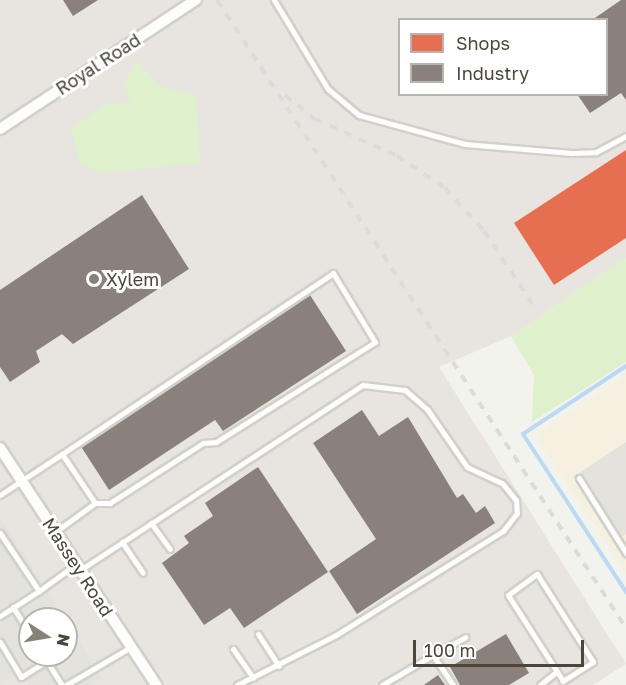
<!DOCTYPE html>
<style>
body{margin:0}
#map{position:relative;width:626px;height:685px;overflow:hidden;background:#f3f3ee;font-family:"Golos Text",sans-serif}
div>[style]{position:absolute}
.commercial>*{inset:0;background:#f6f0e0}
.industrial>*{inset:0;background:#e8e4df}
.green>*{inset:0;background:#def0cc}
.parking>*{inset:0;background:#e3e2dc}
.shops>*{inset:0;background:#e76f51}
.industry>*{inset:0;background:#8a817c}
.stream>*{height:4px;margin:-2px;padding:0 2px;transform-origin:2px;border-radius:2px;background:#bcd9f4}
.roads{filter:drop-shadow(2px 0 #d2d0cb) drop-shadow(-2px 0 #d2d0cb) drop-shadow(0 2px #d2d0cb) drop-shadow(0 -2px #d2d0cb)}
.service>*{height:5px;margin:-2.5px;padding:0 2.5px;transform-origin:2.5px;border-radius:2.5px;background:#fdfdfc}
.minor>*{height:10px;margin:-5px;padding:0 5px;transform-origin:5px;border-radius:5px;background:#fdfdfc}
.rail>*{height:4px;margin-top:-2px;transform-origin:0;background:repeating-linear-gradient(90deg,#dbdbda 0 8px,transparent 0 16px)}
.dots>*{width:16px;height:16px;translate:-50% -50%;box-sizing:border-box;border:3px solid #fff;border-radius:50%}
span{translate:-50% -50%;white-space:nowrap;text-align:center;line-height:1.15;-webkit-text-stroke:6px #fff;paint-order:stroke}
.street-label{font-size:18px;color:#4c4538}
.poi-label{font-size:18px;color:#4c4538}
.left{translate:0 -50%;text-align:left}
.legend{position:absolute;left:398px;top:18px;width:210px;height:78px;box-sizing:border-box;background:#fff;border:2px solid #b7b5af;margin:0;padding:8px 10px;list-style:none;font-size:18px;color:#4c4538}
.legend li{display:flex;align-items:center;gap:12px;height:30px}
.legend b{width:30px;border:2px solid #b7b5af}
.north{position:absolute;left:18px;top:607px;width:60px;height:60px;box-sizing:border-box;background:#fff;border:2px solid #b7b5af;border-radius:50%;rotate:102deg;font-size:16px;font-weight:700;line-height:24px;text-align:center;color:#4c4538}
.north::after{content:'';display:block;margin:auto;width:21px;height:27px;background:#868278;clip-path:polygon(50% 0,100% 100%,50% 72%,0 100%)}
.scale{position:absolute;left:413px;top:640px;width:171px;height:27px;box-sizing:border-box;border:3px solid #4c4538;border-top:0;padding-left:8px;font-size:18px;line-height:21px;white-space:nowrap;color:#4c4538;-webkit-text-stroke:4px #fff;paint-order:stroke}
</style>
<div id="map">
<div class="commercial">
<div style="clip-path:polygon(626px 374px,626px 573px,535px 435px)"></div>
</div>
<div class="industrial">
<div style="clip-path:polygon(evenodd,0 0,626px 0,626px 258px,511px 336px,439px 367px,626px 664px,593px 685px,0 685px,0 0,400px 20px,606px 20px,606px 94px,400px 94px,400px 20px,0 0,30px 619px,66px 619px,66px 655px,30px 655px,30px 619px)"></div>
</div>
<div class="green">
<div style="clip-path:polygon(137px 61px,160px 86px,196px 96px,200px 163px,103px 173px,80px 163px,71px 128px,105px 104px,131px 102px,123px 83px)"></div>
<div style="clip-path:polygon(626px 258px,626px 362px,532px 422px,534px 375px,511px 336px)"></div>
</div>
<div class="parking">
<div style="clip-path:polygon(626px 442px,626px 534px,615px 541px,573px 477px)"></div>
<div style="clip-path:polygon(0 517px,65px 619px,30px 619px,30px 655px,66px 655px,66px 621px,103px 678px,92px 685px,28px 685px,19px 671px,0 683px)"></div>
</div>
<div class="shops">
<div style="clip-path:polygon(626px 150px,626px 238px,554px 285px,514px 223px)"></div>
</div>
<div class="industry">
<div style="clip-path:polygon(63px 0,98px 0,73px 16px)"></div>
<div style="clip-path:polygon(621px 0,626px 0,626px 100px,621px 93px,590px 113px,577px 94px,606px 94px,606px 20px,592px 20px)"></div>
<div style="clip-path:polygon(142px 195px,189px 269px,73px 344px,62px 334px,36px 351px,40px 362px,10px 382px,0 367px,0 290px)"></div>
<div style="clip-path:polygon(310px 295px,346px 351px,223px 431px,215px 420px,109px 490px,80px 445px)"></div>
<div style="clip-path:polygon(362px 410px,379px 436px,408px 417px,457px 498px,463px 494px,476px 513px,485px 506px,495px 523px,357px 614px,329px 571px,376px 539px,313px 443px)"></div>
<div style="clip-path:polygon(258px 467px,328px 572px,244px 628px,230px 608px,204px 625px,162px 563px,189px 543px,184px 536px,213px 516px,205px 503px)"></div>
<div style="clip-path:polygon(506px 634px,529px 673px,509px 685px,460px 685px,450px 667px)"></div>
<div style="clip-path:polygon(438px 675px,445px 685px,424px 685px)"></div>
</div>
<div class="stream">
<div style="left:626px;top:366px;width:123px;rotate:146.6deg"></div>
<div style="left:523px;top:434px;width:189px;rotate:56.9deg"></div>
</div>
<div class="roads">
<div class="service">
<div style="left:274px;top:0;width:104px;rotate:58.8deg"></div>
<div style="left:328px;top:89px;width:40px;rotate:40deg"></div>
<div style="left:359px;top:115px;width:110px;rotate:15.3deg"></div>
<div style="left:465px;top:144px;width:107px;rotate:4.8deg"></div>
<div style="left:572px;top:153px;width:24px;rotate:-2deg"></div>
<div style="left:596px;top:152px;width:34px;rotate:-28deg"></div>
<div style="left:62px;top:454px;width:326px;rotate:-33.7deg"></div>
<div style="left:333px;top:273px;width:81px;rotate:58.7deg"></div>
<div style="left:375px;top:342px;width:188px;rotate:147.8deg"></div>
<div style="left:216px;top:442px;width:13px;rotate:176deg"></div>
<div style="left:203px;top:443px;width:111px;rotate:147.2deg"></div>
<div style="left:110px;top:503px;width:15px;rotate:180deg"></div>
<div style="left:579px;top:478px;width:89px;rotate:57.9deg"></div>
<div style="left:0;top:495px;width:74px;rotate:-33.5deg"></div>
<div style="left:62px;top:454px;width:59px;rotate:56deg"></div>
<div style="left:95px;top:503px;width:49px;rotate:144.1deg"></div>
<div style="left:151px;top:523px;width:32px;rotate:54deg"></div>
<div style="left:0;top:533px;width:70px;rotate:56.1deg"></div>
<div style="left:39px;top:591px;width:46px;rotate:-36.1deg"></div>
<div style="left:122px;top:542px;width:37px;rotate:56deg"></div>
<div style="left:80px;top:570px;width:338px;rotate:-33.2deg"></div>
<div style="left:363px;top:385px;width:42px;rotate:6.8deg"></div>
<div style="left:405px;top:390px;width:29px;rotate:41deg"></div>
<div style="left:427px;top:409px;width:70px;rotate:55.4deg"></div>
<div style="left:467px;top:467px;width:38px;rotate:25deg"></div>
<div style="left:502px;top:483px;width:22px;rotate:51deg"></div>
<div style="left:516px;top:500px;width:13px;rotate:86deg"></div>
<div style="left:517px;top:513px;width:23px;rotate:128deg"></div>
<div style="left:503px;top:531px;width:197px;rotate:148.1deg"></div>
<div style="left:336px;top:635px;width:111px;rotate:153.2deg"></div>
<div style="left:537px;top:574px;width:104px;rotate:57.5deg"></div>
<div style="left:593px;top:662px;width:36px;rotate:148deg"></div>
<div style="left:563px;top:681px;width:102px;rotate:-122.6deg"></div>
<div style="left:508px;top:595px;width:36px;rotate:-36deg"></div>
<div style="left:13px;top:607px;width:32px;rotate:58deg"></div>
<div style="left:0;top:616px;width:46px;rotate:-32.7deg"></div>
<div style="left:258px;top:634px;width:38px;rotate:57deg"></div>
<div style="left:0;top:642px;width:41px;rotate:59deg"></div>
<div style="left:21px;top:677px;width:31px;rotate:-32deg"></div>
<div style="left:233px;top:649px;width:35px;rotate:55deg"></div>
<div style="left:43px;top:655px;width:36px;rotate:58deg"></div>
<div style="left:66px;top:685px;width:75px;rotate:-30.3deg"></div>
<div style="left:382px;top:685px;width:59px;rotate:-30.5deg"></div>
<div style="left:453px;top:685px;width:36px;rotate:-124deg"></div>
<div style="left:433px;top:655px;width:37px;rotate:-29deg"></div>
<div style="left:540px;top:685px;width:21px;rotate:-39deg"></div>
</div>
<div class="minor">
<div style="left:0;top:129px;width:235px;rotate:-33.4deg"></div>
<div style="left:0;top:448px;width:284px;rotate:56.6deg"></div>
</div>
</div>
<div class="rail">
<div style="left:217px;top:0;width:749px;rotate:56.92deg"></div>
<div style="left:285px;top:95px;width:38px;rotate:39deg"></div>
<div style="left:315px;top:119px;width:90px;rotate:24.3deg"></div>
<div style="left:397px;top:156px;width:58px;rotate:33.7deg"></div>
<div style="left:445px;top:188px;width:58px;rotate:47.8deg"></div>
<div style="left:484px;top:231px;width:89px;rotate:56.5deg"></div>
</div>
<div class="dots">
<div style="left:94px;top:279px;background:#868278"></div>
</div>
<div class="street-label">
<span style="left:98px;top:64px;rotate:-33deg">Royal Road</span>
<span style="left:78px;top:567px;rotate:57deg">Massey Road</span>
</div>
<div class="poi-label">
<span class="left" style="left:106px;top:279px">Xylem</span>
</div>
<ul class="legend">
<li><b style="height:16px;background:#e76f51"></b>Shops</li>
<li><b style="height:16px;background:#8a817c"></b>Industry</li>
</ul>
<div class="north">N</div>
<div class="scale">100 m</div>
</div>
